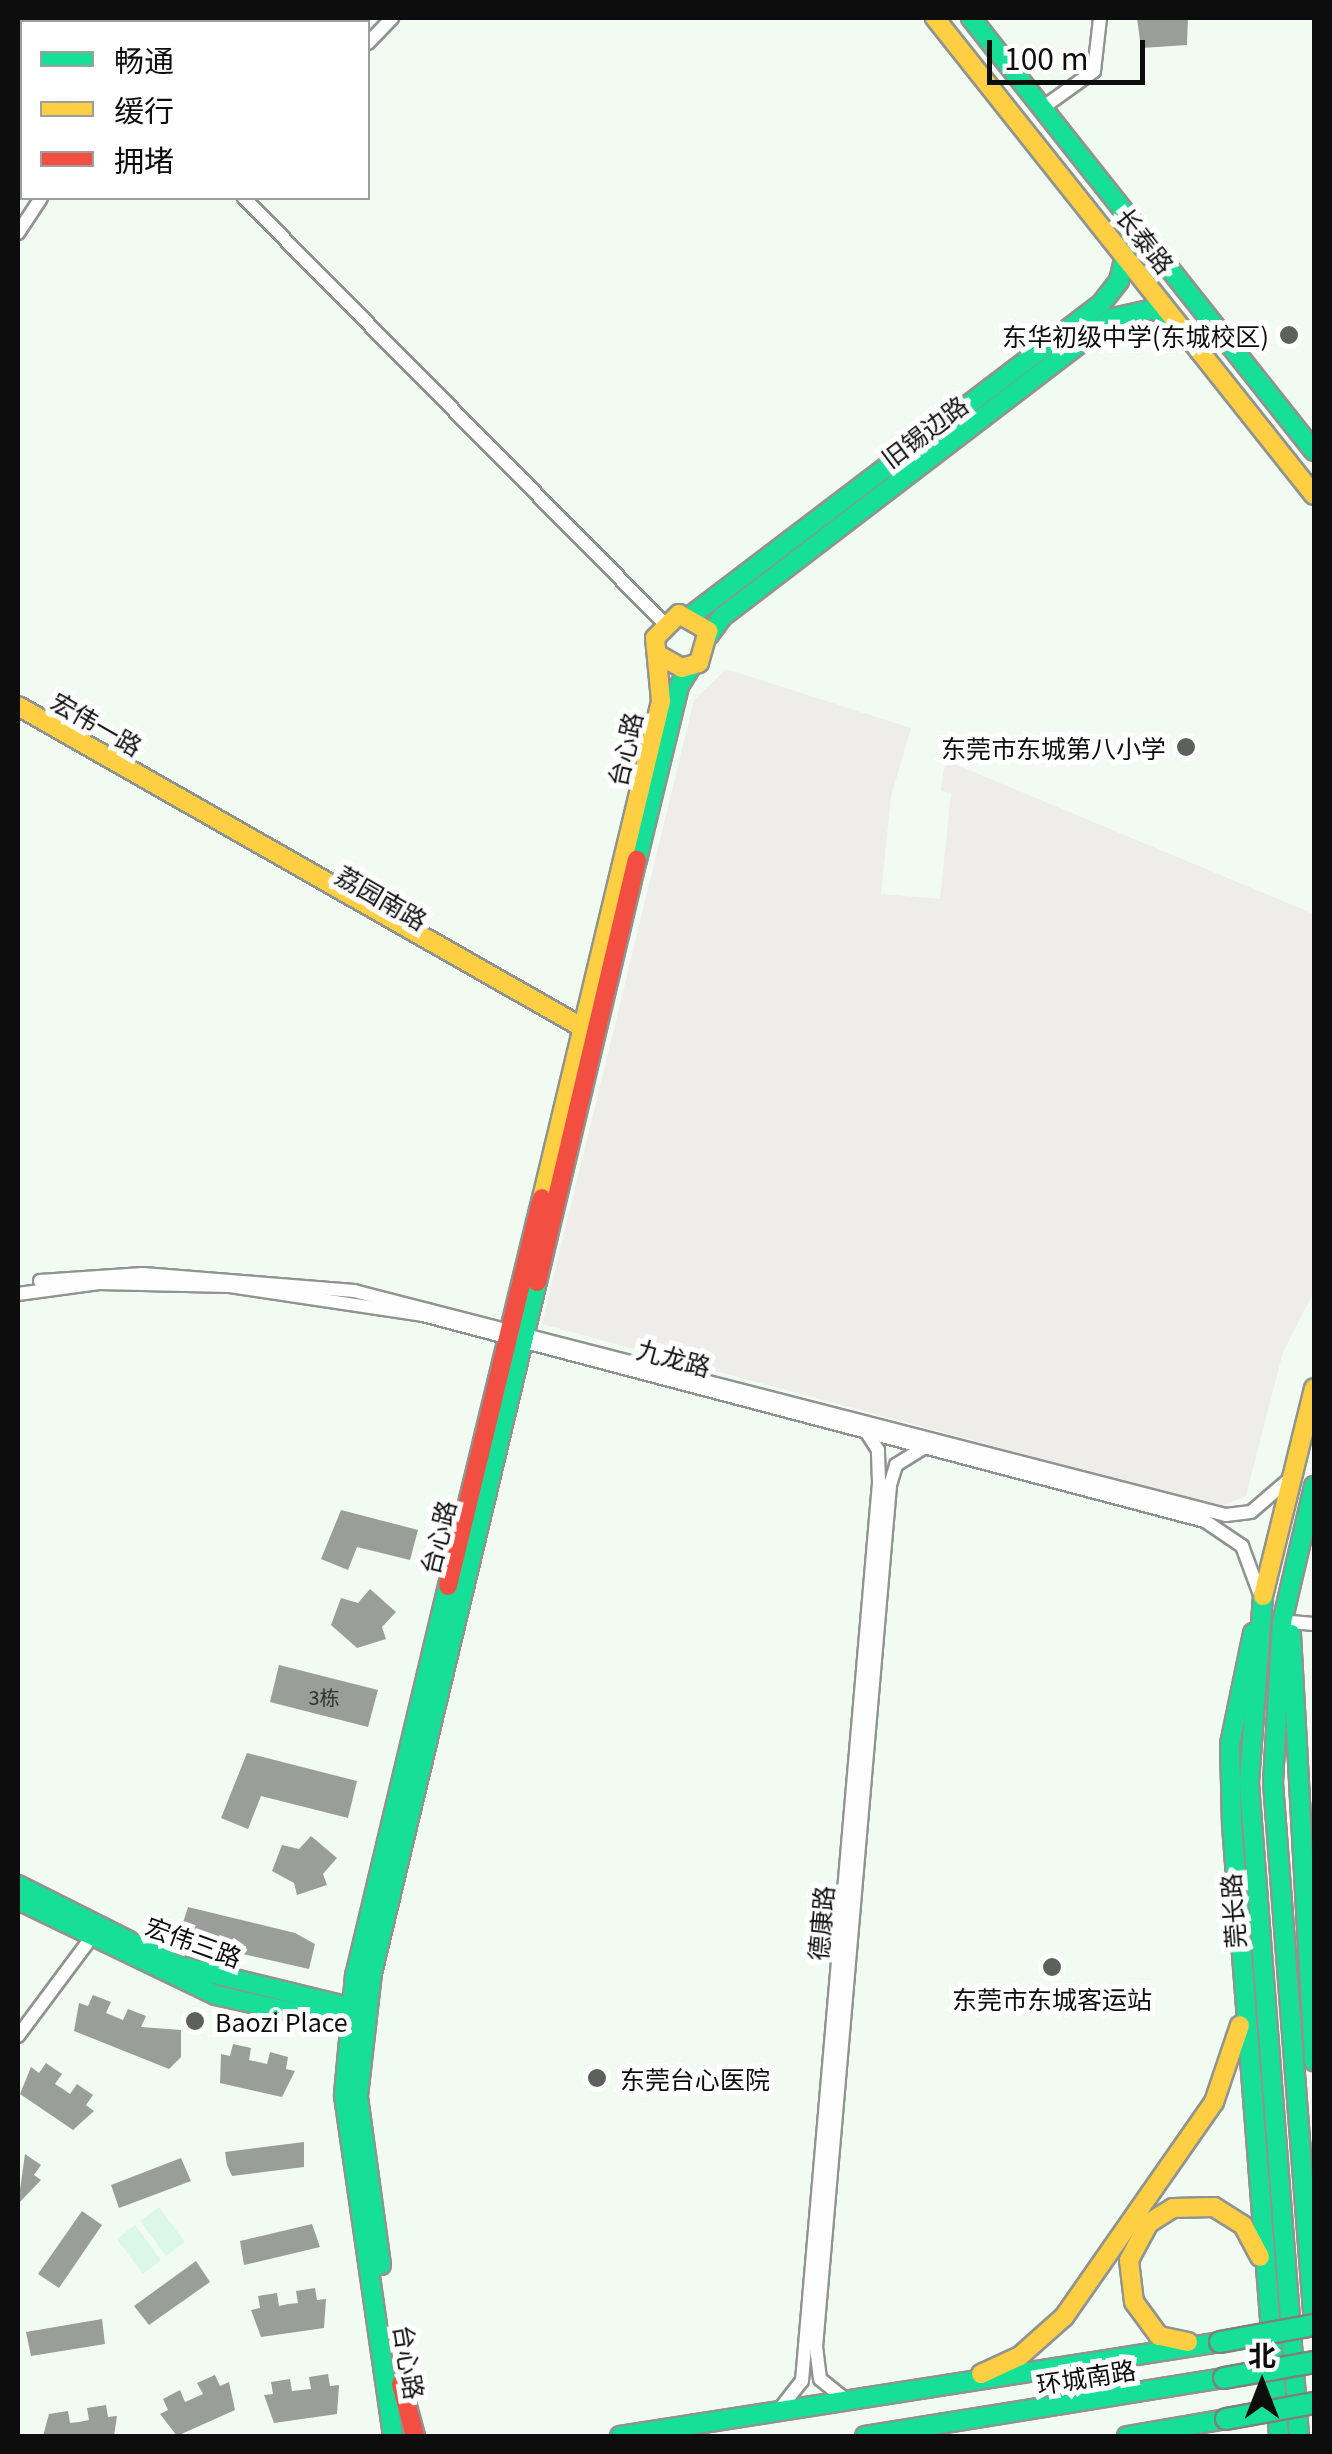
<!DOCTYPE html>
<meta charset="utf-8">
<style>
body{margin:0}
#map{position:relative;width:1332px;height:2454px;overflow:hidden;background:#f2fbf2;font-family:Georgia,"Noto Sans SC",serif}
div>[style]{position:absolute}
.industrial>*{inset:0;background:#efede9}
.pitch>*{inset:0;background:#daf7e8}
.building>*{inset:0;background:#999e98}
.roads{filter:drop-shadow(2px 0 #909490) drop-shadow(-2px 0 #909490) drop-shadow(0 2px #909490) drop-shadow(0 -2px #909490)}
.street>*{height:12px;margin:-6px;padding:0 6px;transform-origin:6px;border-radius:6px;background:#fdfefd}
.fast>*{height:18px;margin:-9px;padding:0 9px;transform-origin:9px;border-radius:9px;background:#16e098}
.slow>*{height:18px;margin:-9px;padding:0 9px;transform-origin:9px;border-radius:9px;background:#ffcf43}
.jam>*{height:18px;margin:-9px;padding:0 9px;transform-origin:9px;border-radius:9px;background:#f24e42}
.bridges{filter:drop-shadow(2px 0 #7d817d) drop-shadow(-2px 0 #7d817d) drop-shadow(0 2px #7d817d) drop-shadow(0 -2px #7d817d)}
.fast-bridge>*{height:20px;margin:-10px;padding:0 10px;transform-origin:10px;border-radius:10px;background:#16e098}
.dots>*{width:28px;height:28px;translate:-50% -50%;box-sizing:border-box;border:5px solid #fff;border-radius:50%}
span{translate:-50% -50%;white-space:nowrap;text-align:center;line-height:1.15;-webkit-text-stroke:10px #fff;paint-order:stroke}
.number-label{font-size:20px;color:#303130}
.number-label span{-webkit-text-stroke-width:0}
.street-label{font-size:25px;color:#0d0d0d}
.poi-label{font-size:25px;color:#0d0d0d}
.right{translate:-100% -50%;text-align:right}
.left{translate:0 -50%;text-align:left}
.frame{position:absolute;inset:0;border:20px solid #0d0d0d;pointer-events:none}
.legend{position:absolute;left:20px;top:20px;width:350px;height:180px;box-sizing:border-box;background:#fff;border:2px solid #9e9e9e;margin:0;padding:12px 18px;list-style:none;font-size:30px;color:#0d0d0d}
.legend li{display:flex;align-items:center;gap:20px;height:50px}
.legend b{width:50px;border:2px solid #9e9e9e}
.north{position:absolute;left:1212px;top:2334px;width:100px;height:100px;-webkit-text-stroke:8px #fff;paint-order:stroke;rotate:0deg;font-size:28px;font-weight:700;line-height:40px;text-align:center;color:#0d0d0d}
.north::after{content:'';display:block;margin:auto;width:35px;height:45px;background:#0d0d0d;clip-path:polygon(50% 0,100% 100%,50% 72%,0 100%)}
.scale{position:absolute;left:987px;top:40px;width:158px;height:45px;box-sizing:border-box;border:5px solid #0d0d0d;border-top:0;padding-left:12px;font-size:30px;line-height:35px;white-space:nowrap;color:#0d0d0d;-webkit-text-stroke:8px #fff;paint-order:stroke}
</style>
<div id="map">
<div class="industrial">
<div style="clip-path:polygon(726px 669px,911px 728px,891px 797px,881px 894px,940px 899px,951px 793px,941px 791px,945px 760px,1314px 914px,1314px 1292px,1283px 1352px,1246px 1496px,1220px 1507px,542px 1324px,694px 700px)"></div>
</div>
<div class="pitch">
<div style="clip-path:polygon(159px 2207px,185px 2242px,166px 2256px,140px 2221px)"></div>
<div style="clip-path:polygon(135px 2225px,161px 2260px,143px 2274px,117px 2239px)"></div>
</div>
<div class="building">
<div style="clip-path:polygon(1137px 18px,1188px 18px,1187px 45px,1141px 48px)"></div>
<div style="clip-path:polygon(341px 1510px,418px 1530px,410px 1560px,357px 1547px,348px 1570px,321px 1559px)"></div>
<div style="clip-path:polygon(370px 1589px,396px 1612px,382px 1627px,386px 1639px,357px 1648px,331px 1625px,341px 1598px,358px 1603px)"></div>
<div style="clip-path:polygon(279px 1665px,378px 1690px,368px 1727px,270px 1702px)"></div>
<div style="clip-path:polygon(247px 1753px,357px 1781px,348px 1818px,261px 1796px,248px 1829px,221px 1818px)"></div>
<div style="clip-path:polygon(311px 1836px,337px 1858px,323px 1874px,327px 1885px,297px 1895px,294px 1883px,272px 1871px,282px 1845px,299px 1849px)"></div>
<div style="clip-path:polygon(188px 1907px,295px 1933px,315px 1944px,309px 1969px,199px 1944px,180px 1932px)"></div>
<div style="clip-path:polygon(93px 1995px,111px 2002px,106px 2013px,123px 2020px,128px 2009px,146px 2016px,141px 2027px,181px 2030px,181px 2057px,169px 2069px,74px 2031px,79px 2003px,88px 2006px)"></div>
<div style="clip-path:polygon(233px 2044px,251px 2048px,249px 2060px,267px 2064px,270px 2052px,288px 2057px,286px 2069px,295px 2071px,282px 2097px,220px 2083px,221px 2054px,230px 2056px)"></div>
<div style="clip-path:polygon(46px 2063px,62px 2074px,55px 2084px,63px 2089px,70px 2094px,77px 2084px,93px 2095px,86px 2105px,94px 2111px,73px 2130px,20px 2094px,31px 2067px,39px 2073px)"></div>
<div style="clip-path:polygon(304px 2142px,304px 2167px,232px 2176px,227px 2165px,225px 2152px)"></div>
<div style="clip-path:polygon(25px 2154px,41px 2165px,34px 2175px,41px 2180px,18px 2204px)"></div>
<div style="clip-path:polygon(181px 2158px,191px 2181px,119px 2208px,111px 2185px)"></div>
<div style="clip-path:polygon(82px 2211px,102px 2225px,59px 2288px,38px 2274px)"></div>
<div style="clip-path:polygon(312px 2224px,320px 2247px,244px 2265px,240px 2241px)"></div>
<div style="clip-path:polygon(196px 2261px,210px 2282px,149px 2325px,134px 2306px)"></div>
<div style="clip-path:polygon(315px 2288px,317px 2300px,326px 2299px,324px 2328px,261px 2337px,251px 2310px,260px 2308px,258px 2296px,277px 2293px,279px 2306px,288px 2304px,298px 2303px,296px 2291px)"></div>
<div style="clip-path:polygon(102px 2319px,105px 2344px,31px 2356px,26px 2332px)"></div>
<div style="clip-path:polygon(328px 2374px,330px 2386px,339px 2385px,337px 2414px,274px 2423px,264px 2395px,273px 2394px,271px 2382px,290px 2379px,292px 2391px,301px 2390px,311px 2389px,309px 2377px)"></div>
<div style="clip-path:polygon(215px 2375px,220px 2386px,229px 2382px,235px 2410px,177px 2436px,160px 2414px,168px 2410px,163px 2399px,180px 2390px,185px 2402px,203px 2394px,197px 2383px)"></div>
<div style="clip-path:polygon(106px 2405px,108px 2417px,117px 2416px,114px 2436px,43px 2436px,49px 2414px,68px 2411px,70px 2423px,79px 2422px,89px 2420px,87px 2408px)"></div>
</div>
<div class="roads">
<div class="street">
<div style="left:157px;top:22px;width:6px;rotate:-45deg"></div>
<div style="left:368px;top:43px;width:35px;rotate:-46deg"></div>
<div style="left:1045px;top:106px;width:60px;rotate:-35.5deg"></div>
<div style="left:1094px;top:71px;width:53px;rotate:-83.5deg"></div>
<div style="left:244px;top:198px;width:596px;rotate:45.34deg"></div>
<div style="left:18px;top:233px;width:42px;rotate:-56.7deg"></div>
<div style="left:40px;top:1281px;width:103px;rotate:-3.9deg"></div>
<div style="left:143px;top:1274px;width:212px;rotate:4.6deg"></div>
<div style="left:354px;top:1291px;width:900px;rotate:14.41deg"></div>
<div style="left:1226px;top:1515px;width:25px;rotate:-7deg"></div>
<div style="left:1251px;top:1512px;width:46px;rotate:-40.6deg"></div>
<div style="left:18px;top:1294px;width:82px;rotate:-7.7deg"></div>
<div style="left:99px;top:1283px;width:130px;rotate:1.3deg"></div>
<div style="left:229px;top:1286px;width:196px;rotate:8.5deg"></div>
<div style="left:423px;top:1315px;width:809px;rotate:14.76deg"></div>
<div style="left:1205px;top:1521px;width:45px;rotate:34deg"></div>
<div style="left:1242px;top:1546px;width:49px;rotate:69.7deg"></div>
<div style="left:1291px;top:1622px;width:23px;rotate:5deg"></div>
<div style="left:18px;top:2036px;width:132px;rotate:-53.3deg"></div>
<div style="left:846px;top:2400px;width:33px;rotate:-141deg"></div>
<div style="left:820px;top:2379px;width:32px;rotate:-97deg"></div>
<div style="left:816px;top:2347px;width:865px;rotate:-85.09deg"></div>
<div style="left:890px;top:1485px;width:21px;rotate:-73deg"></div>
<div style="left:896px;top:1465px;width:32px;rotate:-32deg"></div>
<div style="left:779px;top:2410px;width:37px;rotate:-52deg"></div>
<div style="left:802px;top:2381px;width:35px;rotate:-85deg"></div>
<div style="left:805px;top:2346px;width:867px;rotate:-85.1deg"></div>
<div style="left:879px;top:1482px;width:32px;rotate:-92deg"></div>
<div style="left:878px;top:1450px;width:20px;rotate:-123deg"></div>
</div>
<div class="fast">
<div style="left:971px;top:18px;width:552px;rotate:51.62deg"></div>
<div style="left:116px;top:22px;width:5px;rotate:-53deg"></div>
<div style="left:18px;top:123px;width:8px;rotate:-60deg"></div>
<div style="left:18px;top:167px;width:8px;rotate:-60deg"></div>
<div style="left:692px;top:615px;width:514px;rotate:-37.25deg"></div>
<div style="left:1101px;top:304px;width:29px;rotate:-52deg"></div>
<div style="left:1119px;top:281px;width:28px;rotate:-77deg"></div>
<div style="left:709px;top:635px;width:22px;rotate:-54deg"></div>
<div style="left:722px;top:617px;width:492px;rotate:-37.4deg"></div>
<div style="left:1113px;top:318px;width:41px;rotate:-12.7deg"></div>
<div style="left:1153px;top:309px;width:23px;rotate:29deg"></div>
<div style="left:637px;top:860px;width:179px;rotate:-76.4deg"></div>
<div style="left:679px;top:686px;width:22px;rotate:-58deg"></div>
<div style="left:1314px;top:1486px;width:140px;rotate:103.2deg"></div>
<div style="left:1282px;top:1622px;width:161px;rotate:93.2deg"></div>
<div style="left:1273px;top:1783px;width:544px;rotate:85.67deg"></div>
<div style="left:1263px;top:1596px;width:188px;rotate:94.3deg"></div>
<div style="left:1249px;top:1783px;width:655px;rotate:85.62deg"></div>
<div style="left:1253px;top:1633px;width:113px;rotate:101.7deg"></div>
<div style="left:1230px;top:1744px;width:81px;rotate:88.6deg"></div>
<div style="left:1232px;top:1825px;width:613px;rotate:85.6deg"></div>
<div style="left:1291px;top:1634px;width:428px;rotate:86.9deg"></div>
<div style="left:18px;top:1885px;width:178px;rotate:26.7deg"></div>
<div style="left:177px;top:1965px;width:190px;rotate:13.7deg"></div>
<div style="left:18px;top:1900px;width:219px;rotate:25.7deg"></div>
<div style="left:215px;top:1995px;width:145px;rotate:12.3deg"></div>
<div style="left:381px;top:2265px;width:171px;rotate:-97.8deg"></div>
<div style="left:358px;top:2096px;width:124px;rotate:-83.5deg"></div>
<div style="left:372px;top:1973px;width:710px;rotate:-76.57deg"></div>
<div style="left:393px;top:2436px;width:345px;rotate:-98.2deg"></div>
<div style="left:344px;top:2094px;width:119px;rotate:-84.7deg"></div>
<div style="left:355px;top:1976px;width:401px;rotate:-76.6deg"></div>
<div style="left:620px;top:2436px;width:607px;rotate:-8.9deg"></div>
<div style="left:865px;top:2436px;width:364px;rotate:-9.2deg"></div>
<div style="left:1127px;top:2436px;width:100px;rotate:-9.7deg"></div>
</div>
<div class="slow">
<div style="left:935px;top:18px;width:609px;rotate:51.53deg"></div>
<div style="left:86px;top:22px;width:5px;rotate:-53deg"></div>
<div style="left:18px;top:706px;width:661px;rotate:29.67deg"></div>
<div style="left:542px;top:1198px;width:511px;rotate:-76.53deg"></div>
<div style="left:661px;top:701px;width:63px;rotate:-95.4deg"></div>
<div style="left:655px;top:638px;width:34px;rotate:-45deg"></div>
<div style="left:679px;top:614px;width:34px;rotate:30deg"></div>
<div style="left:708px;top:631px;width:33px;rotate:106deg"></div>
<div style="left:699px;top:663px;width:18px;rotate:164deg"></div>
<div style="left:682px;top:668px;width:26px;rotate:-151deg"></div>
<div style="left:1263px;top:1596px;width:214px;rotate:-76.2deg"></div>
<div style="left:1188px;top:2342px;width:30px;rotate:-168deg"></div>
<div style="left:1159px;top:2336px;width:42px;rotate:-126.3deg"></div>
<div style="left:1134px;top:2302px;width:42px;rotate:-96.8deg"></div>
<div style="left:1129px;top:2260px;width:42px;rotate:-61.6deg"></div>
<div style="left:1149px;top:2223px;width:28px;rotate:-32deg"></div>
<div style="left:1173px;top:2208px;width:41px;rotate:-1.4deg"></div>
<div style="left:1214px;top:2207px;width:34px;rotate:32deg"></div>
<div style="left:1243px;top:2225px;width:36px;rotate:62deg"></div>
<div style="left:981px;top:2374px;width:43px;rotate:-24.8deg"></div>
<div style="left:1020px;top:2356px;width:59px;rotate:-41.6deg"></div>
<div style="left:1064px;top:2317px;width:262px;rotate:-55.1deg"></div>
<div style="left:1214px;top:2102px;width:81px;rotate:-71.3deg"></div>
</div>
<div class="jam">
<div style="left:537px;top:1282px;width:434px;rotate:-76.7deg"></div>
<div style="left:448px;top:1586px;width:399px;rotate:-76.4deg"></div>
<div style="left:401px;top:2384px;width:54px;rotate:74.9deg"></div>
</div>
</div>
<div class="bridges">
<div class="fast-bridge">
<div style="left:1220px;top:2342px;width:96px;rotate:-10.3deg"></div>
<div style="left:1224px;top:2378px;width:91px;rotate:-10.1deg"></div>
<div style="left:1226px;top:2419px;width:89px;rotate:-10.3deg"></div>
</div>
</div>
<div class="dots">
<div style="left:1289px;top:335px;background:#5d605d"></div>
<div style="left:1186px;top:747px;background:#5d605d"></div>
<div style="left:1052px;top:1967px;background:#5d605d"></div>
<div style="left:195px;top:2021px;background:#5d605d"></div>
<div style="left:597px;top:2078px;background:#5d605d"></div>
</div>
<div class="number-label">
<span style="left:324px;top:1696px">3栋</span>
</div>
<div class="street-label">
<span style="left:1146px;top:240px;rotate:52deg">长泰路</span>
<span style="left:924px;top:431px;rotate:-37deg">旧锡边路</span>
<span style="left:97px;top:723px;rotate:30deg">宏伟一路</span>
<span style="left:624px;top:749px;rotate:-77deg">台心路</span>
<span style="left:382px;top:897px;rotate:30deg">荔园南路</span>
<span style="left:674px;top:1357px;rotate:15deg">九龙路</span>
<span style="left:437px;top:1537px;rotate:-76deg">台心路</span>
<span style="left:1232px;top:1911px;rotate:-94deg">莞长路</span>
<span style="left:820px;top:1923px;rotate:-85deg">德康路</span>
<span style="left:194px;top:1941px;rotate:20deg">宏伟三路</span>
<span style="left:410px;top:2362px;rotate:81deg">台心路</span>
<span style="left:1086px;top:2376px;rotate:-9deg">环城南路</span>
</div>
<div class="poi-label">
<span class="right" style="left:1269px;top:335px">东华初级中学(东城校区)</span>
<span class="right" style="left:1166px;top:747px">东莞市东城第八小学</span>
<span style="left:1052px;top:1998px">东莞市东城客运站</span>
<span class="left" style="left:215px;top:2021px">Baozi Place</span>
<span class="left" style="left:620px;top:2078px">东莞台心医院</span>
</div>
<div class="frame"></div>
<ul class="legend">
<li><b style="height:12px;background:#16e098"></b>畅通</li>
<li><b style="height:12px;background:#ffcf43"></b>缓行</li>
<li><b style="height:12px;background:#f24e42"></b>拥堵</li>
</ul>
<div class="north">北</div>
<div class="scale">100 m</div>
</div>
